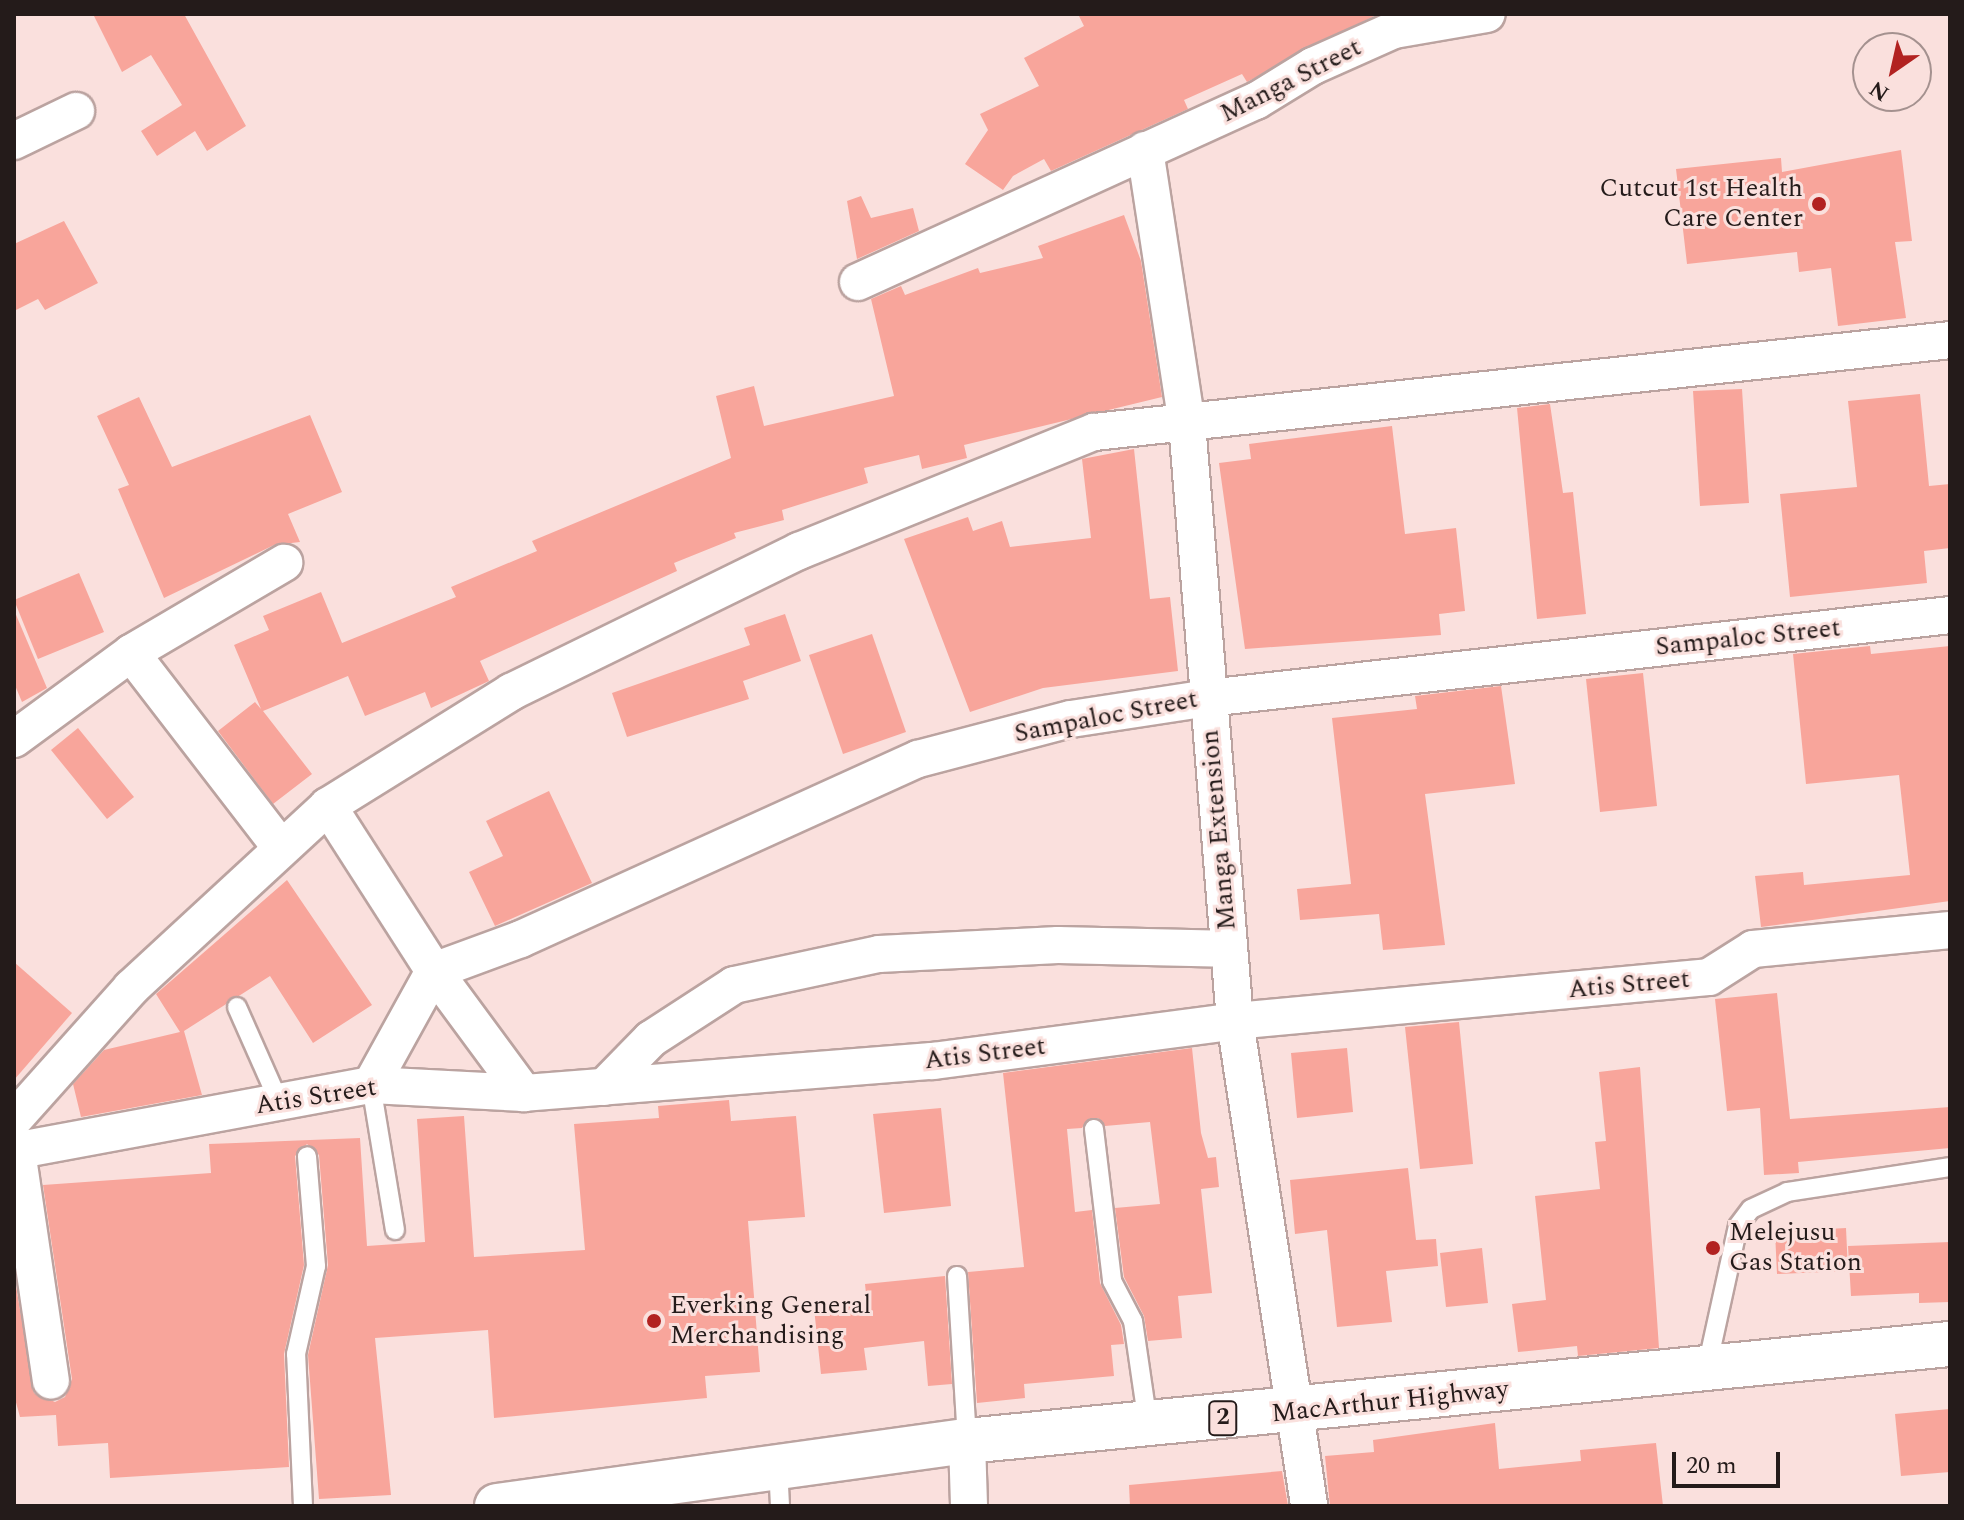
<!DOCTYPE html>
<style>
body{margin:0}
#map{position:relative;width:1964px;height:1520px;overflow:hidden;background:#fae0dd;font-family:Spectral,serif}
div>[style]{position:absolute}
.building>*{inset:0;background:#f8a59b}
.roads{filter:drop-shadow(2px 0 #bba3a0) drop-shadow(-2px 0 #bba3a0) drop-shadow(0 2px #bba3a0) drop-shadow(0 -2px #bba3a0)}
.lane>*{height:18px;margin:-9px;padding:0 9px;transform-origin:9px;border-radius:9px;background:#fff}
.street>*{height:36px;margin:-18px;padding:0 18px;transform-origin:18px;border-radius:18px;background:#fff}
.highway>*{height:44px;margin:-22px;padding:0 22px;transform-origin:22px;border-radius:22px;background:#fff}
.dots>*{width:22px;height:22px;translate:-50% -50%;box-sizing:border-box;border:4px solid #fae0dd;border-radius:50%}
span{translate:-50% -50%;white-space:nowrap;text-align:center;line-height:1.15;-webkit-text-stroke:6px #fae0dd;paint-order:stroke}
.shield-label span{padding:2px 6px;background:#fae0dd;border:2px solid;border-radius:6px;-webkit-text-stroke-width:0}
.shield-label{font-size:24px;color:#241b1a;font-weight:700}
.street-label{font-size:26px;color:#241b1a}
.poi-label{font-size:26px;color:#241b1a}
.right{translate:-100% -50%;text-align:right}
.left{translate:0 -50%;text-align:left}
.frame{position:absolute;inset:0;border:16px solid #241b1a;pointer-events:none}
.north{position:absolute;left:1852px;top:32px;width:80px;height:80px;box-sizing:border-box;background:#fae0dd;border:2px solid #a4918f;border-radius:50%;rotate:214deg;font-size:22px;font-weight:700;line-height:32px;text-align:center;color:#241b1a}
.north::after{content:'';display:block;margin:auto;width:28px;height:36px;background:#b22221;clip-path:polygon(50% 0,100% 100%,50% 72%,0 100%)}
.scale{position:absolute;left:1672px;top:1452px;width:108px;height:36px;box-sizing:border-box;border:4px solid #241b1a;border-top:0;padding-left:10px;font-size:24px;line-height:28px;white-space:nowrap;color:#241b1a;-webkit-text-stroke:6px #fae0dd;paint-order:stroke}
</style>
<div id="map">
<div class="building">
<div style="clip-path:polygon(93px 14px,184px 14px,246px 126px,207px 151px,195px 131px,157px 156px,141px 131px,182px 105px,151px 55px,122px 72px)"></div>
<div style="clip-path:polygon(1078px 14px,1378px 14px,1247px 82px,1242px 74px,1184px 100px,1188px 109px,1051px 171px,1044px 159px,1013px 176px,1003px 190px,965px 164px,988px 130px,980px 114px,1039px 86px,1024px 58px,1084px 26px)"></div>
<div style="clip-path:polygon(1901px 150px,1912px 241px,1895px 242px,1906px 318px,1838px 326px,1831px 268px,1799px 272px,1797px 252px,1687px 264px,1676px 169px,1781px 158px,1782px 172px)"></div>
<div style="clip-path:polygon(861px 196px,871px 218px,913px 208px,919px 231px,857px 259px,847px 201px)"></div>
<div style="clip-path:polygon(1124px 215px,1141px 261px,1162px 397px,964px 445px,967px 458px,922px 469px,919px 455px,864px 468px,868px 483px,782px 510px,784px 520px,734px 533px,736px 538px,674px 563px,677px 571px,480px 661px,489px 681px,431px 708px,425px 692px,365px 716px,348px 676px,263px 711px,312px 774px,273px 804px,218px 731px,255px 702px,261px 709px,234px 645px,269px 630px,263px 616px,321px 592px,342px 643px,456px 597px,451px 587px,537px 551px,532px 541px,731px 458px,716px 396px,754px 386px,764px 426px,894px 396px,871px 299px,901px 286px,905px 295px,978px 268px,980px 273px,1043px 258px,1038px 246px)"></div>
<div style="clip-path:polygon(64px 221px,98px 283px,45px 310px,38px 299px,14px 311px,14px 244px)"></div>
<div style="clip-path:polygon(1742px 389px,1749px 503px,1700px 506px,1693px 391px)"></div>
<div style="clip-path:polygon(1920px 394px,1929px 486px,1950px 484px,1950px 548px,1924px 551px,1927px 583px,1790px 597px,1780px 494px,1857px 487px,1848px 401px)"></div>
<div style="clip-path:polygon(139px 397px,172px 467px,310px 415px,342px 492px,288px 514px,300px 542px,274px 545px,164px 598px,118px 489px,129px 485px,97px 416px)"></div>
<div style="clip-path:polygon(1550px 404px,1563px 493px,1573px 492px,1586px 614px,1537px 619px,1517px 408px)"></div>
<div style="clip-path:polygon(1392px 426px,1405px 534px,1456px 528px,1465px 611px,1439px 614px,1441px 635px,1245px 649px,1219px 463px,1251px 459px,1249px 444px)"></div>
<div style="clip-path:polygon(1134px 449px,1150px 599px,1170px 597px,1178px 671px,1043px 688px,970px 712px,904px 539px,968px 517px,973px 531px,1002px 521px,1010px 547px,1091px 538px,1082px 459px)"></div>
<div style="clip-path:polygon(79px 573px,104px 632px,38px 659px,14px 600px)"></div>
<div style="clip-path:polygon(14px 610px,47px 688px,22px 702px,14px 683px)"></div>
<div style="clip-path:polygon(785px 614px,801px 661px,743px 681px,749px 699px,627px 737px,612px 693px,750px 645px,744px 628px)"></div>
<div style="clip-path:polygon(872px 634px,906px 732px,843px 754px,809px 655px)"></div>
<div style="clip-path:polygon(1870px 646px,1871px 654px,1950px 646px,1950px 901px,1761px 927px,1755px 876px,1803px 872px,1804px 885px,1910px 875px,1899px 775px,1806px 784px,1793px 654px)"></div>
<div style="clip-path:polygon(1643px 673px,1657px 806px,1600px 812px,1586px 679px)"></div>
<div style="clip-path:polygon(1501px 686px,1515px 784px,1425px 794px,1445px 945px,1383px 950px,1379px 914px,1300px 920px,1297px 889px,1351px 884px,1332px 718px,1417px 709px,1415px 696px)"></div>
<div style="clip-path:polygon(78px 728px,134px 797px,107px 819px,51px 750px)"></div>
<div style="clip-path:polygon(549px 791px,592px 883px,495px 926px,469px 872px,503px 856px,486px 821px)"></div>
<div style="clip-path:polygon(287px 880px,372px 1005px,313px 1043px,270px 976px,184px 1031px,202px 1095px,81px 1117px,73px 1084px,104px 1050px,180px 1032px,156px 994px)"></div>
<div style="clip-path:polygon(14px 962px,72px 1013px,14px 1080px)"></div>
<div style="clip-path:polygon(1777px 993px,1790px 1119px,1950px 1107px,1950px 1148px,1798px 1162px,1799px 1173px,1764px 1175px,1760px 1108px,1727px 1111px,1715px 999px)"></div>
<div style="clip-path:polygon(1459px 1022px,1473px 1164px,1420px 1169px,1405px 1027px)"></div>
<div style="clip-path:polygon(1192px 1048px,1201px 1133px,1208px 1158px,1216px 1157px,1219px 1187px,1201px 1189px,1212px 1293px,1178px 1296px,1182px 1338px,1148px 1341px,1144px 1316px,1124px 1277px,1115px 1208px,1160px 1204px,1150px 1122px,1105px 1126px,1098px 1118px,1088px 1119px,1082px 1128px,1067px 1129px,1075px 1212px,1092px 1210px,1100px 1283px,1121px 1325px,1124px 1344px,1111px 1345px,1114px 1376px,1024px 1384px,1025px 1398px,977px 1403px,968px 1272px,1024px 1267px,1003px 1073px)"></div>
<div style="clip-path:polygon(1347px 1048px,1353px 1112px,1297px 1118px,1291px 1053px)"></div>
<div style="clip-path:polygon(1640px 1067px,1659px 1348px,1578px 1356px,1577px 1346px,1518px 1352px,1512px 1304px,1546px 1300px,1535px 1196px,1600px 1189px,1595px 1142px,1606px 1141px,1599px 1072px)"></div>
<div style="clip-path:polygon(729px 1100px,731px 1121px,796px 1116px,805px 1217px,748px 1221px,760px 1372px,705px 1376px,707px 1398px,494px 1418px,488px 1330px,375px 1338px,391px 1495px,319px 1499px,308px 1355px,328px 1265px,319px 1155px,307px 1144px,295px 1156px,304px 1265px,284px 1354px,289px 1467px,110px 1478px,108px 1443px,58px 1446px,56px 1415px,20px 1417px,14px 1395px,14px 1274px,34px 1393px,55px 1402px,65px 1397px,72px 1379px,43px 1185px,211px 1173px,209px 1144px,360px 1138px,367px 1246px,425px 1242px,417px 1119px,464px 1116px,474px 1257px,585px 1250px,574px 1124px,659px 1118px,658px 1106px)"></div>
<div style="clip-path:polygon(941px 1108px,951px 1206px,884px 1213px,873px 1114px)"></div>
<div style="clip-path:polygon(1408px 1168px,1416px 1240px,1436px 1239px,1438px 1266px,1386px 1271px,1392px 1322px,1337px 1327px,1327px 1230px,1295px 1234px,1290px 1180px)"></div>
<div style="clip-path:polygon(1846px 1228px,1848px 1271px,1777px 1274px,1775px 1232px)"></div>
<div style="clip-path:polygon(1950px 1242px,1950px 1302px,1919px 1303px,1919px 1293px,1851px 1296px,1848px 1246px)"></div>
<div style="clip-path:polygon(1482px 1248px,1488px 1303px,1446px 1307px,1440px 1253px)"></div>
<div style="clip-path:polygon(945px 1276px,952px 1384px,928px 1386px,924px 1341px,864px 1348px,867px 1370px,821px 1374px,814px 1308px,867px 1303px,865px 1284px)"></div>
<div style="clip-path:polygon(1950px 1409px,1950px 1472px,1901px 1476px,1895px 1414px)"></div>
<div style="clip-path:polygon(1495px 1423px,1499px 1469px,1581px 1461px,1580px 1450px,1656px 1443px,1663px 1506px,1330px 1506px,1325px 1456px,1374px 1452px,1373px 1440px)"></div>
<div style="clip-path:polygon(1282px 1471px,1288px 1506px,1130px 1506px,1129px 1485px)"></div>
</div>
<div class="roads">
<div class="lane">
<div style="left:237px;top:1007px;width:104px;rotate:66.1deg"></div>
<div style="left:371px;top:1085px;width:147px;rotate:80.6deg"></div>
<div style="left:1094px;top:1129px;width:153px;rotate:83.2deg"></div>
<div style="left:1112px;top:1281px;width:45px;rotate:62.3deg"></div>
<div style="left:1133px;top:1321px;width:104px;rotate:81.7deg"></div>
<div style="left:957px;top:1276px;width:165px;rotate:86.5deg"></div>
<div style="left:1707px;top:1367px;width:144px;rotate:-77.6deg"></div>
<div style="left:1738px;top:1226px;width:21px;rotate:-53deg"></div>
<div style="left:1751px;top:1209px;width:40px;rotate:-25deg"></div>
<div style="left:1787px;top:1192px;width:165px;rotate:-8.7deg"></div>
<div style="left:778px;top:1466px;width:40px;rotate:87.1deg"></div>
<div style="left:303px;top:1506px;width:152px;rotate:-92.6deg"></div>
<div style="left:296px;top:1354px;width:90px;rotate:-77.2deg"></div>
<div style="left:316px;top:1266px;width:110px;rotate:-94.7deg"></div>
</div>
<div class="street">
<div style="left:14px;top:141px;width:69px;rotate:-25.8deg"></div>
<div style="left:1145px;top:150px;width:276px;rotate:81.3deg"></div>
<div style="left:1187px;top:423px;width:600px;rotate:85.41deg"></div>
<div style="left:1235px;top:1021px;width:491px;rotate:81.3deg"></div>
<div style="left:858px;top:282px;width:437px;rotate:-24.5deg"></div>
<div style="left:1256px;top:101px;width:67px;rotate:-31.6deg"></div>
<div style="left:1313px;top:66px;width:89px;rotate:-24deg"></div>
<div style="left:1394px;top:30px;width:94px;rotate:-9.8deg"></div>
<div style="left:131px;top:653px;width:246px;rotate:52.4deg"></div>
<div style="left:14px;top:739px;width:145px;rotate:-36.3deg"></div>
<div style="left:131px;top:653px;width:178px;rotate:-30.5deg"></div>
<div style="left:328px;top:806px;width:196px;rotate:57.3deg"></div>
<div style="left:434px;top:971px;width:152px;rotate:53.6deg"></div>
<div style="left:371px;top:1085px;width:130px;rotate:-61.1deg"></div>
<div style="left:434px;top:971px;width:93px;rotate:-20.2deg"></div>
<div style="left:521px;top:939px;width:436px;rotate:-24.4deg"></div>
<div style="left:918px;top:759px;width:158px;rotate:-14.7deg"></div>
<div style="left:1071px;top:719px;width:139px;rotate:-8.7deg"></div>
<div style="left:1208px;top:698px;width:747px;rotate:-6.38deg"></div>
<div style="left:604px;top:1087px;width:67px;rotate:-45.6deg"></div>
<div style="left:651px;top:1039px;width:99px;rotate:-33deg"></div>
<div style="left:734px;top:985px;width:148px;rotate:-12.1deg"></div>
<div style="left:879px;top:954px;width:179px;rotate:-2.9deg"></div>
<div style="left:1058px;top:945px;width:171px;rotate:1.3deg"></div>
<div style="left:14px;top:1119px;width:176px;rotate:-48.2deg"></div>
<div style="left:131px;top:988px;width:268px;rotate:-42.7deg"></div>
<div style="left:328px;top:806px;width:216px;rotate:-31.9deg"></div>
<div style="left:511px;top:692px;width:321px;rotate:-26.1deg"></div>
<div style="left:799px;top:551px;width:318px;rotate:-22deg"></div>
<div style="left:1094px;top:432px;width:861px;rotate:-6.13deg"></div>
<div style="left:14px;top:1151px;width:363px;rotate:-10.5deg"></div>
<div style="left:371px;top:1085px;width:153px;rotate:3deg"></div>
<div style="left:524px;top:1093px;width:410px;rotate:-4.5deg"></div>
<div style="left:933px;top:1061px;width:305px;rotate:-7.5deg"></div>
<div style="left:1235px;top:1021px;width:476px;rotate:-5.3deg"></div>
<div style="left:1709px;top:977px;width:52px;rotate:-32.5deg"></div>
<div style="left:1753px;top:949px;width:198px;rotate:-5.5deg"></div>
<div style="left:17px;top:1151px;width:232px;rotate:81.6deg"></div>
<div style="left:967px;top:1441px;width:65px;rotate:88.2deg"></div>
</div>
<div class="highway">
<div style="left:497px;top:1506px;width:474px;rotate:-7.9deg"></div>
<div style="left:967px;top:1441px;width:988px;rotate:-5.64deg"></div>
</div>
</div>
<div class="dots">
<div style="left:1819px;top:204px;background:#b22221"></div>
<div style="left:1713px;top:1248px;background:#b22221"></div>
<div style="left:654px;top:1321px;background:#b22221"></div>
</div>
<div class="shield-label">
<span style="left:1223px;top:1418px">2</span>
</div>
<div class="street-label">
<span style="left:1291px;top:81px;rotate:-27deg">Manga Street</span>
<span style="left:1748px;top:638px;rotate:-6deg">Sampaloc Street</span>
<span style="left:1106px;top:717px;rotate:-11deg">Sampaloc Street</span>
<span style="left:1219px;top:830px;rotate:-95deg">Manga Extension</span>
<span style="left:1629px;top:985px;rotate:-5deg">Atis Street</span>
<span style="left:985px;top:1054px;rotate:-7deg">Atis Street</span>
<span style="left:316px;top:1097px;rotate:-9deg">Atis Street</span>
<span style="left:1390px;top:1402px;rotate:-6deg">MacArthur Highway</span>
</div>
<div class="poi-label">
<span class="right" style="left:1803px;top:204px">Cutcut 1st Health<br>Care Center</span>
<span class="left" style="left:1729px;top:1248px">Melejusu<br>Gas Station</span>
<span class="left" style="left:670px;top:1321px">Everking General<br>Merchandising</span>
</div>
<div class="frame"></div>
<div class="north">N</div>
<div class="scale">20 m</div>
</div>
